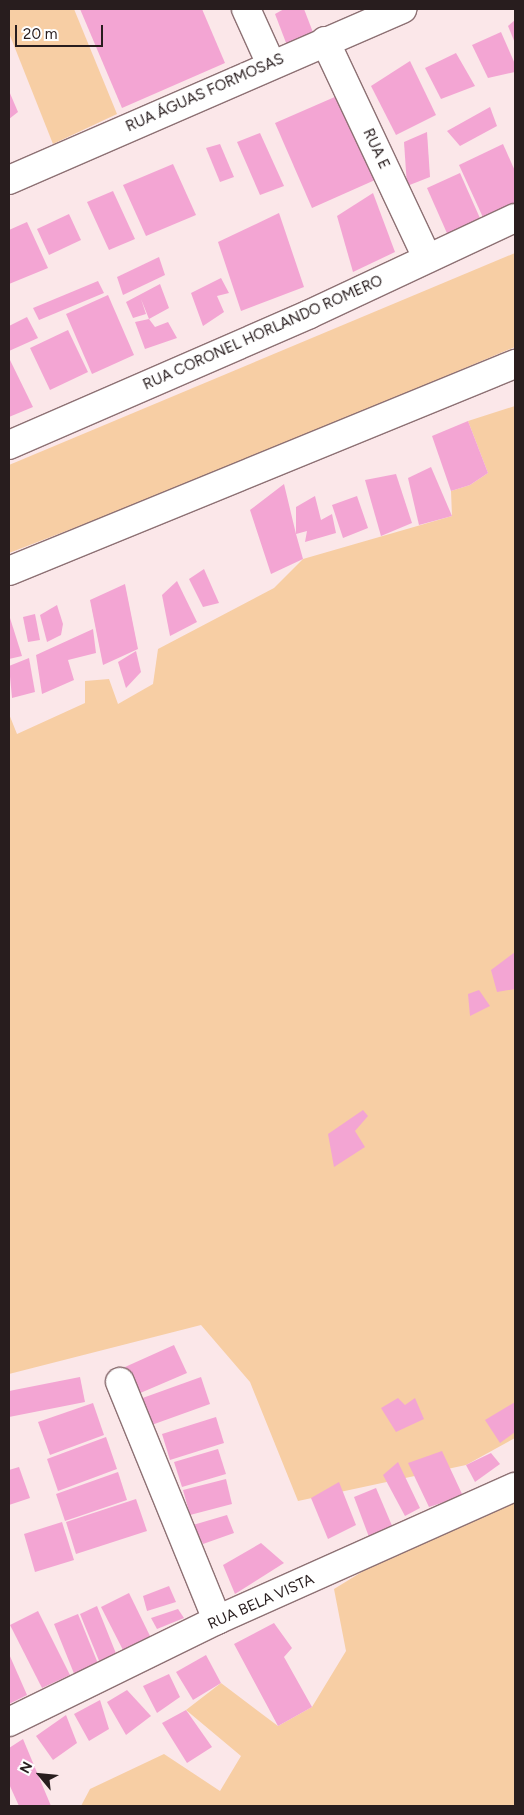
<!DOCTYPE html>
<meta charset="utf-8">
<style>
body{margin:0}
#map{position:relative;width:524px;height:1815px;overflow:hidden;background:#fbe7e9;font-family:Figtree,sans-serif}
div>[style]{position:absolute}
.green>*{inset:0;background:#f7cea4}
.building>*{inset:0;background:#f3a5d3}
.roads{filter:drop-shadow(1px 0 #8d7174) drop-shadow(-1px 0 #8d7174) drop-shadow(0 1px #8d7174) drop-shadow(0 -1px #8d7174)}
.minor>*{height:28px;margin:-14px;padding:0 14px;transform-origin:14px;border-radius:14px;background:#fff}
span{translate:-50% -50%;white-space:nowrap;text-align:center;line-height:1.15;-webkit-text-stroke:5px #fff;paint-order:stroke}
.street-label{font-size:15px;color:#281d1e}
.frame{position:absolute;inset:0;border:10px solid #281d1e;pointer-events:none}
.north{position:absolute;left:15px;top:1750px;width:50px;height:50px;-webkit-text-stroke:4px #fff;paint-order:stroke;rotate:298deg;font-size:14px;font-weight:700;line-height:20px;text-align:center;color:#281d1e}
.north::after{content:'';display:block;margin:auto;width:18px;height:22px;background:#281d1e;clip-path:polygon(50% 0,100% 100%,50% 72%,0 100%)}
.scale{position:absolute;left:15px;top:25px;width:88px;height:22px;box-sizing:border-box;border:2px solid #281d1e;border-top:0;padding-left:6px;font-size:15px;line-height:18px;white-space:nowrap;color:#281d1e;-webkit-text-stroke:4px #fff;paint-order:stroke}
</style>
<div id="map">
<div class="green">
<div style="clip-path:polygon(9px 9px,74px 9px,117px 114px,53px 144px,9px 33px)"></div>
<div style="clip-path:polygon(515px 253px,515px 347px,204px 478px,9px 553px,9px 465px)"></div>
<div style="clip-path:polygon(515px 406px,515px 1438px,466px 1465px,298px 1501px,250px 1382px,201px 1325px,9px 1374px,9px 714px,17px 734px,85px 703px,85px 681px,109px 679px,118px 704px,153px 684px,158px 649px,274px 588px,303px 559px,452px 516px,451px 491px,470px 485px,488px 473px,468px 421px)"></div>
<div style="clip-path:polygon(515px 1500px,515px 1806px,81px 1806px,90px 1789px,164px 1754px,220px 1791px,241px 1756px,186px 1710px,221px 1683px,278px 1726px,312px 1707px,346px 1651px,334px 1589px,365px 1570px)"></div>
</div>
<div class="building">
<div style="clip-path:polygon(80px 9px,202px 9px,225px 63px,122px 108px)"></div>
<div style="clip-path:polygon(284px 9px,304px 9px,314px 35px,288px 48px,275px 14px)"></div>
<div style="clip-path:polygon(515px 20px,515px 43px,508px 26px)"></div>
<div style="clip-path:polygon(501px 32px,515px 64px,515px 72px,488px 78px,472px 45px)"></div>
<div style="clip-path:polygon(456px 53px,475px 86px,441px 99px,425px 68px)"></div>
<div style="clip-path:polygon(410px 61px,436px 115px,396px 135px,371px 86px)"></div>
<div style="clip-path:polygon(9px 91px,18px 112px,9px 119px)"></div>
<div style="clip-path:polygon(337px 96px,375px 180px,312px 208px,275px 123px)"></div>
<div style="clip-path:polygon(490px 107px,497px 126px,460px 146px,447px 131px)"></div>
<div style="clip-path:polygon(427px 132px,430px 177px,407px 186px,404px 142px)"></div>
<div style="clip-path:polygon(260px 133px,284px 186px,260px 195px,237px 142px)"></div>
<div style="clip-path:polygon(220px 144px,234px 177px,220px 182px,206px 148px)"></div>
<div style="clip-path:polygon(503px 144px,515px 171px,515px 211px,486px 224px,459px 165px)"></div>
<div style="clip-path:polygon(173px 164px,196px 215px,146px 236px,123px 185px)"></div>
<div style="clip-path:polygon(460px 173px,483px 225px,450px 240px,427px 188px)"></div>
<div style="clip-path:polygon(113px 191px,135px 239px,109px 250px,87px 202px)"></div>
<div style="clip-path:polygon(373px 193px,395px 252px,353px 272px,337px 216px)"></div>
<div style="clip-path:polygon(279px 213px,304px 287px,241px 311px,218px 242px)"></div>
<div style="clip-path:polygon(69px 214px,81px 240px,49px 255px,37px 229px)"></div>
<div style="clip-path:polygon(27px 222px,48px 268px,9px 284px,9px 230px)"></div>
<div style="clip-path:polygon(159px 257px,165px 275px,123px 295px,117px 277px)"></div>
<div style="clip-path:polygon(221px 278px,229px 293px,217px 296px,224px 312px,203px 326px,191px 293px)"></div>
<div style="clip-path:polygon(98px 281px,104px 293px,39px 320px,33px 308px)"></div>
<div style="clip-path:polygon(160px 284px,169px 308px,149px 319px,141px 299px,146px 314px,133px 318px,126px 302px)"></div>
<div style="clip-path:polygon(108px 295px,134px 355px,92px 374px,66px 314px)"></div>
<div style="clip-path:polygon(27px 317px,38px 338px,9px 351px,9px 326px)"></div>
<div style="clip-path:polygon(149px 319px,155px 327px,168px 322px,177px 338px,145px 349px,135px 322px)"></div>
<div style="clip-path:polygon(68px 330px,88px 372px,50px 390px,30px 348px)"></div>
<div style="clip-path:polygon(9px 358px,33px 407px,9px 417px)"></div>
<div style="clip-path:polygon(468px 421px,488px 473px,470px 485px,451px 491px,432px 436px)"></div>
<div style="clip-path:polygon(431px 467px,452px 516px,419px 525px,408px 478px)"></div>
<div style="clip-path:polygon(396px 474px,412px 523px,381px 536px,365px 480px)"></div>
<div style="clip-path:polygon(284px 484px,296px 534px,296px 507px,315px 496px,321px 520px,332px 514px,336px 533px,305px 542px,307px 531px,296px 534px,303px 559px,271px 574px,250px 510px)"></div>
<div style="clip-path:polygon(357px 496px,368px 528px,343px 538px,332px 505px)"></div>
<div style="clip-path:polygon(204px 569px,219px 603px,203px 607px,189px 579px)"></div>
<div style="clip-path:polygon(177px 581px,197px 622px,170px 636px,162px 595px)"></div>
<div style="clip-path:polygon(125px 584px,138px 649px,103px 665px,90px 600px)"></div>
<div style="clip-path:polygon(57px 605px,63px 624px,61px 635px,47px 642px,40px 615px)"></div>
<div style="clip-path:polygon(35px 614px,40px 640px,28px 642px,23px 617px)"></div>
<div style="clip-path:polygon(10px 618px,22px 656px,9px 659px,9px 619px)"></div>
<div style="clip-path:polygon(93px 629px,96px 653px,68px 660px,74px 680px,42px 694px,36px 655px)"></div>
<div style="clip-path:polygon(136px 651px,141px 672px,126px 688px,118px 662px)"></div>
<div style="clip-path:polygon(29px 658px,35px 692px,12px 698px,9px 666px)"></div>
<div style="clip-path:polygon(515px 952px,515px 989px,497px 992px,491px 970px)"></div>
<div style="clip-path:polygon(479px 990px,490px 1006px,470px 1016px,468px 994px)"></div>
<div style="clip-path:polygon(363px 1110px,368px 1116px,355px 1131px,365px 1147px,334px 1167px,328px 1134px)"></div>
<div style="clip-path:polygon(174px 1345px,187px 1373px,138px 1394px,125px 1367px)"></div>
<div style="clip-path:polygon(80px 1377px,85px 1402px,9px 1417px,9px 1391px)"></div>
<div style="clip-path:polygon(201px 1377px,210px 1404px,146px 1427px,137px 1400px)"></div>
<div style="clip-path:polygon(398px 1398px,405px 1405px,415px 1398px,424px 1419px,396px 1432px,381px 1408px)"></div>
<div style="clip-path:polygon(515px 1402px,515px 1432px,500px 1443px,485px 1420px)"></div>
<div style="clip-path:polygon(93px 1403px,104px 1435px,50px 1455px,38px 1422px)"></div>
<div style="clip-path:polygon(216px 1417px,224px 1443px,170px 1460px,162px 1434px)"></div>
<div style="clip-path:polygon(106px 1437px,117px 1469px,58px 1491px,47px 1459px)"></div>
<div style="clip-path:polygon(218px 1449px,226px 1474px,182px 1487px,174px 1462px)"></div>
<div style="clip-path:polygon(442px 1451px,463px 1496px,429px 1507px,408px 1463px)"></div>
<div style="clip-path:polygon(491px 1453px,500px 1464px,475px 1482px,466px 1465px)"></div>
<div style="clip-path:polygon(398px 1462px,420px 1508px,405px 1516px,383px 1475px)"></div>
<div style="clip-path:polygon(19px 1467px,30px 1498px,9px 1505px,9px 1470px)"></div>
<div style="clip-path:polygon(118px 1472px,127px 1500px,65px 1521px,56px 1494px)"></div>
<div style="clip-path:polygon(226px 1479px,232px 1504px,190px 1515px,183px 1490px)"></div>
<div style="clip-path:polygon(339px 1482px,356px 1525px,328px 1539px,311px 1498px)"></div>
<div style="clip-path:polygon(376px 1488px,393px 1528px,369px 1537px,354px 1497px)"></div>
<div style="clip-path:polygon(136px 1499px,147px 1531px,76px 1554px,66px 1522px)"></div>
<div style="clip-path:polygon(227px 1515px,234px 1533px,203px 1544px,193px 1525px)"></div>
<div style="clip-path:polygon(62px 1522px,74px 1560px,35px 1572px,24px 1534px)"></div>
<div style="clip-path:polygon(261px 1543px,284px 1563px,235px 1594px,223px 1565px)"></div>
<div style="clip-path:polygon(169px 1586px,176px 1602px,147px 1611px,143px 1596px)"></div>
<div style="clip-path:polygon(129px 1593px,151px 1638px,124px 1652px,101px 1607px)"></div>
<div style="clip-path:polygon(97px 1606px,117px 1656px,100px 1663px,80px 1614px)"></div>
<div style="clip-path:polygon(178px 1609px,184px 1618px,157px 1629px,151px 1618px)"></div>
<div style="clip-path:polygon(38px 1611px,70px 1675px,42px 1688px,10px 1625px)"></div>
<div style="clip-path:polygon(78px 1614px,99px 1666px,75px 1676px,54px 1624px)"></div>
<div style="clip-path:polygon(274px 1623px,292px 1648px,284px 1657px,312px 1707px,278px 1726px,234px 1644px)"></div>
<div style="clip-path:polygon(9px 1654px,27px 1695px,9px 1704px)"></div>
<div style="clip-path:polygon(206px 1655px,221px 1683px,193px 1700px,176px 1672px)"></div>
<div style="clip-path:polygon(169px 1674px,180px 1697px,157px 1713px,143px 1686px)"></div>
<div style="clip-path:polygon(127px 1690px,151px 1716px,126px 1735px,107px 1702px)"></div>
<div style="clip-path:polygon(100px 1700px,109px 1729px,89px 1741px,74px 1714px)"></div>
<div style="clip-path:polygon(186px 1710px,212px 1747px,187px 1763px,162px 1723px)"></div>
<div style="clip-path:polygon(66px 1715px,77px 1743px,53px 1760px,36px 1736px)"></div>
<div style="clip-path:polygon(23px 1739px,51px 1806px,19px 1806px,9px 1784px,9px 1748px)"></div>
</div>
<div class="roads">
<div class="minor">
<div style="left:246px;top:9px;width:60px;rotate:65.6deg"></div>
<div style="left:325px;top:41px;width:240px;rotate:64.8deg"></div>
<div style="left:9px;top:180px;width:429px;rotate:-23.5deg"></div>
<div style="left:9px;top:445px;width:328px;rotate:-23.5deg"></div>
<div style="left:310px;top:314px;width:226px;rotate:-25.1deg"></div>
<div style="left:9px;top:571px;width:547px;rotate:-22.25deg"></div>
<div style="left:120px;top:1382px;width:257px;rotate:67.8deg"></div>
<div style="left:9px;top:1722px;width:232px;rotate:-26.1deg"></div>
<div style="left:217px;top:1620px;width:326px;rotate:-24.1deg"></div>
</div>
</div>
<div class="street-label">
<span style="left:205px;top:93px;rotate:-24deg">RUA ÁGUAS FORMOSAS</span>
<span style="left:376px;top:149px;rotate:65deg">RUA E</span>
<span style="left:263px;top:333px;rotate:-24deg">RUA CORONEL HORLANDO ROMERO</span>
<span style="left:261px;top:1602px;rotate:-24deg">RUA BELA VISTA</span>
</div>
<div class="frame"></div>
<div class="north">N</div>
<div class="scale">20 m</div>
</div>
